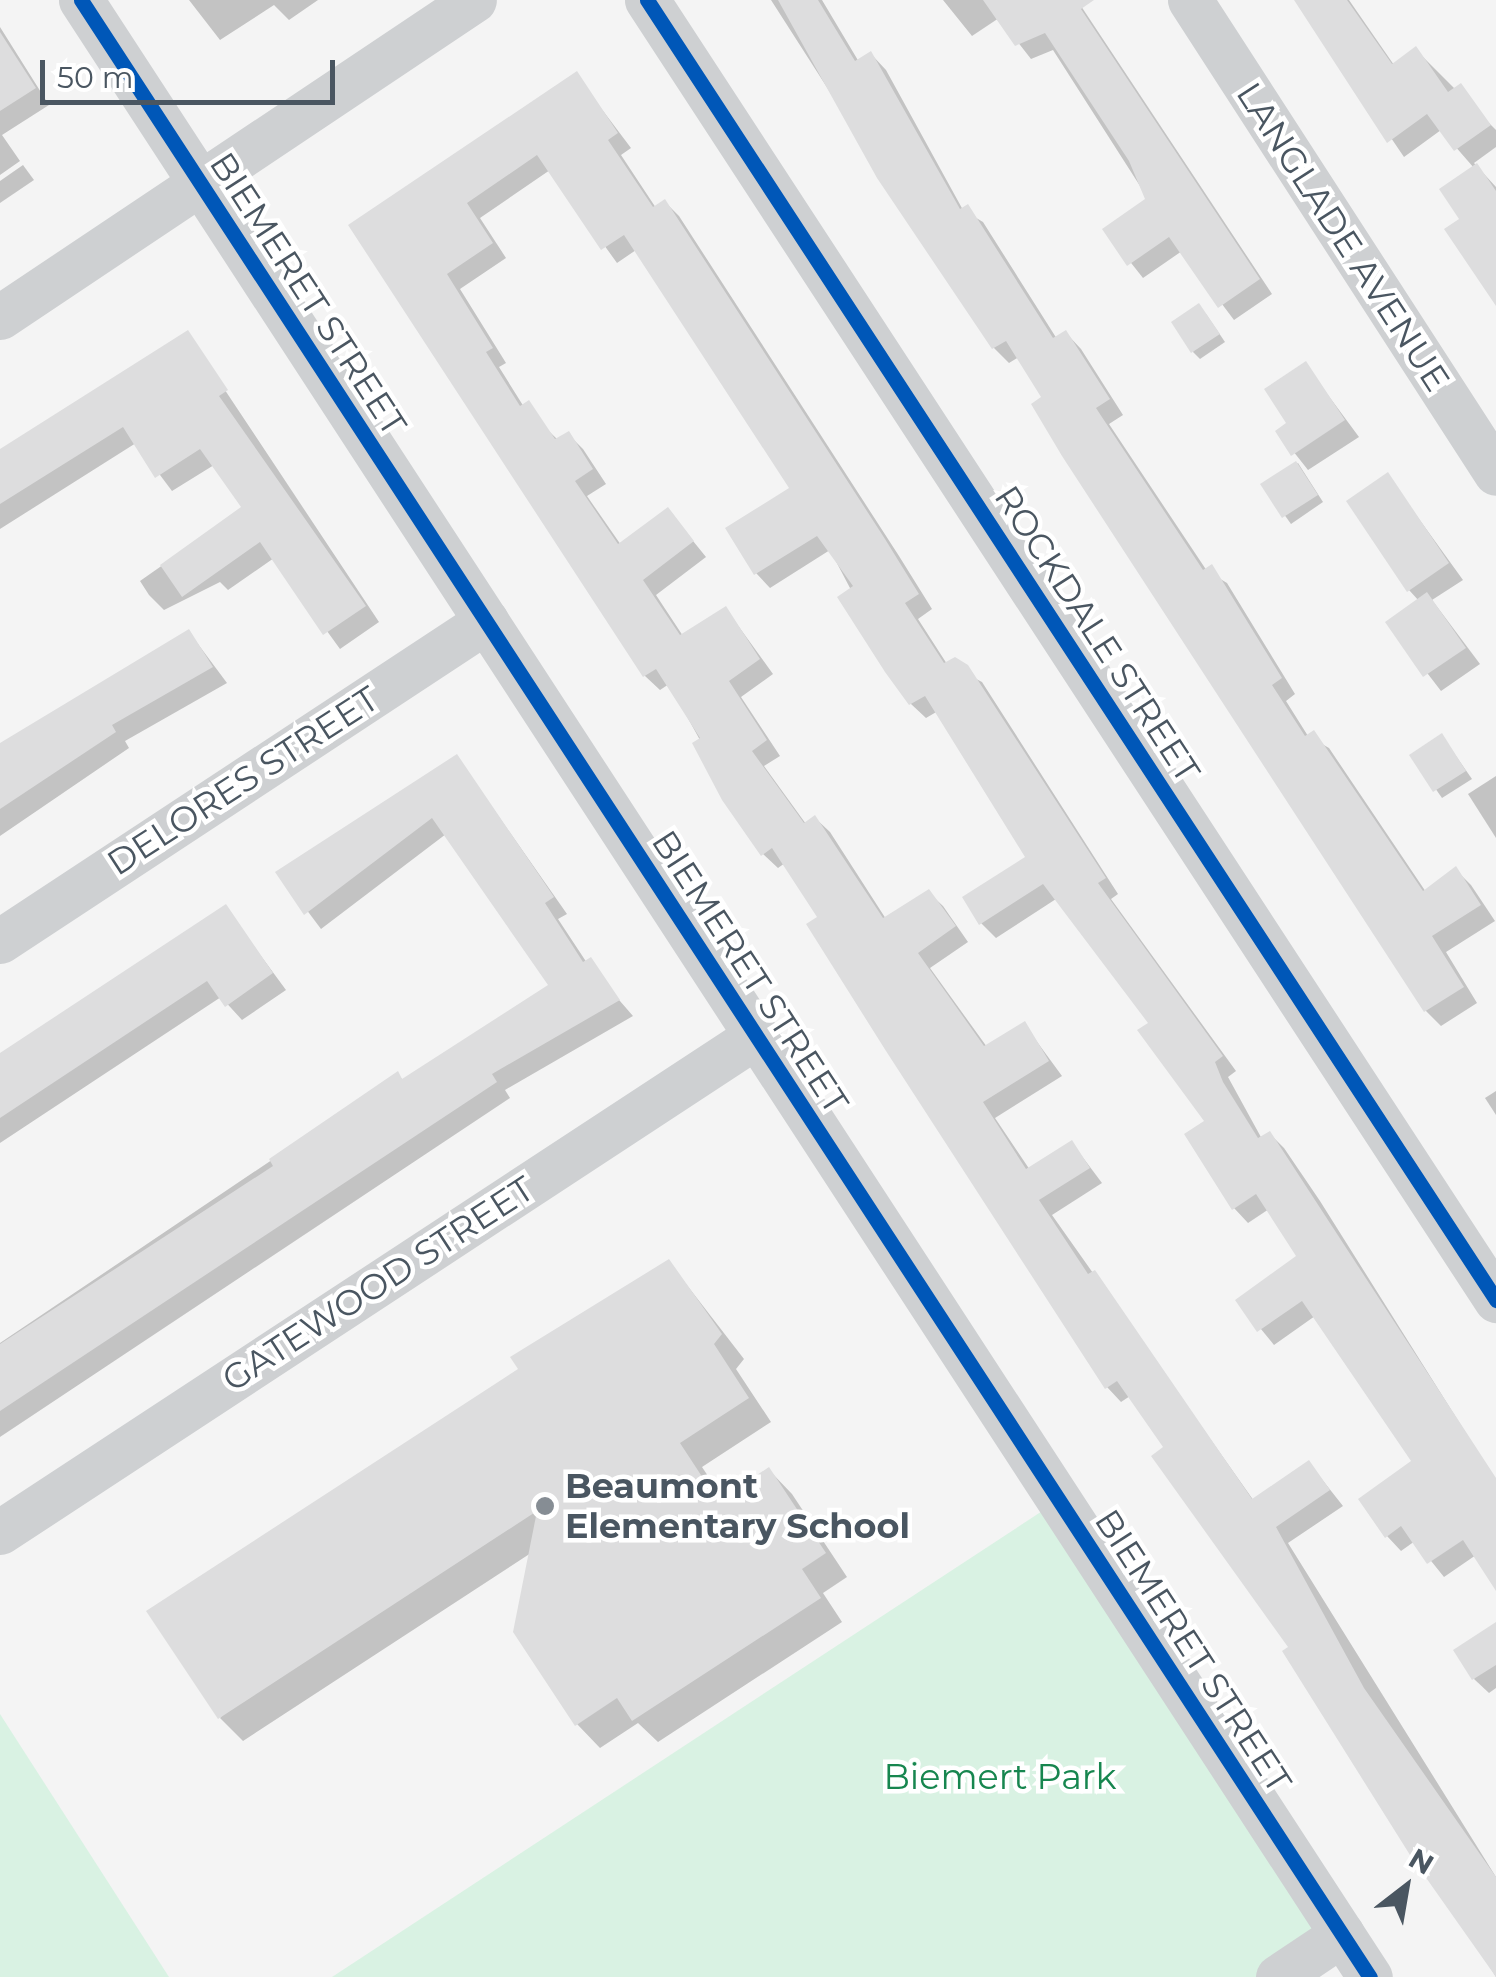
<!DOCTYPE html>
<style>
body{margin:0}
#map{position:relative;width:1496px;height:1977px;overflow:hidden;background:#f4f4f4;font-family:Montserrat,sans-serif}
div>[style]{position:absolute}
.green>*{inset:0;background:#d9f2e3}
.shadow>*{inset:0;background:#0003}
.building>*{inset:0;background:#ddddde}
.minor>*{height:45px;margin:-22.5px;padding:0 22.5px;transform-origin:22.5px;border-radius:22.5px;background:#ced0d2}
.cycleway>*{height:15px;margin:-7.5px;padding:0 7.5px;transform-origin:7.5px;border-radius:7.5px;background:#0057b8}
.dots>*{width:28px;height:28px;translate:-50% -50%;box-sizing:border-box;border:5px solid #fff;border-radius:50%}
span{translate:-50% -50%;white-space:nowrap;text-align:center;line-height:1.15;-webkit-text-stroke:9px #fff;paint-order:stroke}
.street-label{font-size:35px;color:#4a5661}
.poi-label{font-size:35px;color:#4a5661;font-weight:700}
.left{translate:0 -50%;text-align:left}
.park-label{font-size:35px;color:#17864f}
.north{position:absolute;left:1356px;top:1837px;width:100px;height:100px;-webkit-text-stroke:8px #fff;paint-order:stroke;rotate:31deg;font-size:28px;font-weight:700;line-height:40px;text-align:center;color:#4a5661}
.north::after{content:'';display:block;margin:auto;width:35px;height:45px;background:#4a5661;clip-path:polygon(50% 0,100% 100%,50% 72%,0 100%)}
.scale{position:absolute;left:40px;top:60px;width:295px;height:45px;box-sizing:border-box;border:5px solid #4a5661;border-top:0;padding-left:12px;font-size:30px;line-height:35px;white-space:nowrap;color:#4a5661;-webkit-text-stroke:8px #fff;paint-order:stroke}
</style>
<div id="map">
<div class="green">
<div style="clip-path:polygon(1059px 1500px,1342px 1934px,1278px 1977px,332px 1977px)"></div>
<div style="clip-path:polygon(0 1714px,169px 1977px,0 1977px)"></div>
</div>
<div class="shadow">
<div style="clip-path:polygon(189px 0,318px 0,289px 20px,274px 5px,220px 40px)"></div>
<div style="clip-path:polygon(771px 0,822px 0,859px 62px,871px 54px,886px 70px,963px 210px,983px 222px,1057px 339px,1066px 333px,1081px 349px,1123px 415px,1109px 424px,1207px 571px,1227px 583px,1295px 694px,1286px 701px,1308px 736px,1329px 748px,1426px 892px,1456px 870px,1471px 885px,1495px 921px,1446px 952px,1477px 1003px,1441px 1026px,1426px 1011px,1019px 357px,1009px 363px,994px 348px)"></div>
<div style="clip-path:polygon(943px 0,1077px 0,1272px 294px,1234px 320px,1182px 251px,1143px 278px,1105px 230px,1149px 200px,1053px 50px,1031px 59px,999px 18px,972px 36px)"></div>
<div style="clip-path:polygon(1297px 0,1349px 0,1394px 65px,1416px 50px,1496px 130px,1496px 147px,1474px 163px,1496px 187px,1496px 299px,1462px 220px,1474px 168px,1441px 130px,1404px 157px)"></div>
<div style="clip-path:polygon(0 27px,49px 105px,2px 135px,20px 161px,0 175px)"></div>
<div style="clip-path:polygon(576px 75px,631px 148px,621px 155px,656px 208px,665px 202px,679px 216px,899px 556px,932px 609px,918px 619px,947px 664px,982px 682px,1118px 894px,1111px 899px,1236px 1071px,1228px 1077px,1262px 1139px,1270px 1134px,1284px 1148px,1320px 1201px,1496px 1481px,1496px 1587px,1476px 1555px,1444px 1577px,1415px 1541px,1401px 1551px,1387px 1536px,1415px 1462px,1315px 1316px,1274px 1345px,1238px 1301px,1300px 1256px,1269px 1209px,1248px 1223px,1234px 1208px,1207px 1122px,1151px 1023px,1056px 899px,996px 938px,981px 923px,1029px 858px,938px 711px,926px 718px,911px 704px,830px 550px,770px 588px,756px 573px,792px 489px,636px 250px,617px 263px,550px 170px,480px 218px,506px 258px,460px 289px,506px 363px,499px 367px,524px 407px,558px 440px,568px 434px,583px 449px,606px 484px,587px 496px,621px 545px,668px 510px,706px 557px,656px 595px,683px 636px,726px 609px,773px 674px,741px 697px,780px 756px,764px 766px,806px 824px,815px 818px,830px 832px,886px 919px,928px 892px,943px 906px,968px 942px,930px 968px,987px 1047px,1024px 1024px,1062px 1076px,995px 1118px,1030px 1170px,1072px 1143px,1102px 1183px,1052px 1215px,1254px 1501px,1309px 1463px,1343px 1506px,1288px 1543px,1496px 1877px,1496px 1977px,1166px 1448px,1130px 1396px,1121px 1402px,1107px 1387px,821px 918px,785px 863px,778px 868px,763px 854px,669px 684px,660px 690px,645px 676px,351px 225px)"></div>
<div style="clip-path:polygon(23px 165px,34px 180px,0 203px,0 181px)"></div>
<div style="clip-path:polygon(1206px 314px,1225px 342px,1200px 359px,1193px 352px)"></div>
<div style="clip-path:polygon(187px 333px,379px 622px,340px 649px,274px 558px,228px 590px,220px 582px,164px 610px,149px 595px,140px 581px,244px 508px,214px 465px,172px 491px,136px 443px,0 529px,0 452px)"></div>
<div style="clip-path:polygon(1305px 364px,1359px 437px,1308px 470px,1278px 432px,1290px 424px)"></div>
<div style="clip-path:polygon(1298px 463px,1323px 502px,1291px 524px,1263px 485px)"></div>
<div style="clip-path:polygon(1388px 476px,1463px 580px,1432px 600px,1480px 664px,1441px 691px,1388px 622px,1419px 601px,1409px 590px)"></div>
<div style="clip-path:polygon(189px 632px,227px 683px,125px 741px,129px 748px,0 836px,0 752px)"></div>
<div style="clip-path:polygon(1442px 736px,1472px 779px,1442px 798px,1412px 755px)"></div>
<div style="clip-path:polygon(457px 757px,567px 914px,558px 919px,587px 963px,633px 1016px,505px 1090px,510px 1098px,0 1437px,0 1343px,398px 1075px,404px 1081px,551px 986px,446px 834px,321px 929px,279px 873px)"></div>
<div style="clip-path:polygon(1496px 776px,1496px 838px,1468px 794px)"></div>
<div style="clip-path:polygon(225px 907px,286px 990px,242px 1020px,221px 997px,0 1143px,0 1054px)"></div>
<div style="clip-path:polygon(1496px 1091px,1496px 1115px,1485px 1098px)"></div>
<div style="clip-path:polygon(669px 1262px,744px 1359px,736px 1369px,771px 1422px,702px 1467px,724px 1500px,769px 1470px,792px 1494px,847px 1577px,823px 1593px,842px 1622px,658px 1742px,638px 1723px,600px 1748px,577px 1724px,531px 1553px,243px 1741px,220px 1718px,521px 1370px)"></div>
<div style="clip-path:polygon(1496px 1625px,1496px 1688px,1489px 1693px,1474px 1679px)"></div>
</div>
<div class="building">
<div style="clip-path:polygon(778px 0,818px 0,855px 61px,871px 51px,960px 209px,968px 204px,1053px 338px,1066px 330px,1110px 399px,1096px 408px,1203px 570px,1212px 564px,1282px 678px,1272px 685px,1305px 736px,1314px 730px,1423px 891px,1456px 866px,1481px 905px,1432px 936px,1464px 987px,1424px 1012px,1062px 456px,1031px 404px,1041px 397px,1006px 341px,992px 349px,877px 178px)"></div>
<div style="clip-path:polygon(983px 0,1094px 0,1081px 9px,1260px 279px,1218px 308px,1169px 237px,1127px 266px,1102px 229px,1145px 199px,1129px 161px,1045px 33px,1015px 46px)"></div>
<div style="clip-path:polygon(1294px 0,1347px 0,1392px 64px,1416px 46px,1448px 92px,1461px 83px,1491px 125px,1454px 151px,1427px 114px,1387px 143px)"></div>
<div style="clip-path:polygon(0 32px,36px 88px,0 111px)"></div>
<div style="clip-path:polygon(577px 71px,618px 133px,608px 140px,653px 207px,665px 199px,885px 539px,919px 594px,905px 603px,944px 663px,955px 657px,968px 665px,1106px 878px,1098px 883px,1223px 1056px,1215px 1062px,1223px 1082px,1258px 1138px,1270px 1131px,1496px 1478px,1496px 1591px,1463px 1540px,1427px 1564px,1401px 1526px,1385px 1538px,1358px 1499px,1411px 1461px,1302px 1301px,1257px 1332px,1235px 1300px,1296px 1256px,1256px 1194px,1232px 1210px,1184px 1134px,1204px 1121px,1137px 1030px,1148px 1023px,1043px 884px,979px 925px,962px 897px,1025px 857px,925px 696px,909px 705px,885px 672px,837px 597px,853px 586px,817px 536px,754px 575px,725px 528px,789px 488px,624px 235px,601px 250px,537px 155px,467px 203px,493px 243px,447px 274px,493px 348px,486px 352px,520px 406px,529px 400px,555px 439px,569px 431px,593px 469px,575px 481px,618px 544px,668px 507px,694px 541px,643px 580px,680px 635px,726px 606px,760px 659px,729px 681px,767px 740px,752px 751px,804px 823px,815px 815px,883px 918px,929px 889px,956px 926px,918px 953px,984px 1046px,1025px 1021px,1049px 1061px,983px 1102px,1026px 1169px,1072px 1140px,1090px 1168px,1039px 1200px,1088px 1274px,1095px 1270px,1252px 1499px,1309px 1460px,1330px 1490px,1276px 1527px,1364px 1688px,1496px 1877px,1496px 1977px,1410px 1855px,1282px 1651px,1288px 1647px,1151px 1456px,1163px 1447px,1117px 1381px,1105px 1389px,886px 1051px,806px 924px,817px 917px,772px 848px,761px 856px,722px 800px,692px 743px,700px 738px,656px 669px,643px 677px,348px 225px)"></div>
<div style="clip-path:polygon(1477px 163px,1496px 191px,1496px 306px,1444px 229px,1459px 219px,1439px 189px)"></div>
<div style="clip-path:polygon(1199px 303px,1220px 334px,1191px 353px,1171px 322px)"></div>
<div style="clip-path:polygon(188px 330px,228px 390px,219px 396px,366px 606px,323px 635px,260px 542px,182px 597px,160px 565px,241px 507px,200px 449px,155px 478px,123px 427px,0 504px,0 449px)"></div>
<div style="clip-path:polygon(1306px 361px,1345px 420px,1291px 456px,1275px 431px,1286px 423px,1264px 389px)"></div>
<div style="clip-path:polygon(1296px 461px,1318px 495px,1282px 518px,1260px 484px)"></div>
<div style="clip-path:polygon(1388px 472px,1449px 563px,1407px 592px,1346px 501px)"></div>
<div style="clip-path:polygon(1427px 592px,1466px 648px,1423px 677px,1385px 622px)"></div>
<div style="clip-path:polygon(189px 629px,213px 667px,112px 725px,116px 732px,0 809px,0 743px)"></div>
<div style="clip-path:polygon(1442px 733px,1466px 771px,1433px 792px,1409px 755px)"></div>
<div style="clip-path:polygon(457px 754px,554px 897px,545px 903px,583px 962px,591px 957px,620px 1000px,492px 1074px,497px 1082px,0 1411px,0 1344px,273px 1166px,269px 1159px,398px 1071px,402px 1079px,548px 985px,432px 818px,304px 915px,275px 872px)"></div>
<div style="clip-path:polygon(226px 904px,273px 973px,225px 1007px,207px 981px,0 1118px,0 1053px)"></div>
<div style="clip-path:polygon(669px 1259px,722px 1334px,714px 1344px,749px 1398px,680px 1443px,718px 1501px,769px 1467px,826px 1553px,802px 1569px,821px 1598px,632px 1721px,617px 1698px,575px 1726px,513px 1632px,537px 1511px,218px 1719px,146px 1611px,518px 1369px,510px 1357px)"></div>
<div style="clip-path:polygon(1496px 1622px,1496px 1665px,1472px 1680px,1453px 1650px)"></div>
</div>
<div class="minor">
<div style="left:81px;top:0;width:2360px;rotate:56.9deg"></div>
<div style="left:647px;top:0;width:1553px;rotate:56.85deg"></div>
<div style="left:1190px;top:0;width:563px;rotate:57.1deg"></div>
<div style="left:0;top:317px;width:570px;rotate:-33.77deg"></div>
<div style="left:0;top:941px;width:582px;rotate:-33.36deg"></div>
<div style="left:0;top:1532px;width:904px;rotate:-33.27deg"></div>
<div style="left:1278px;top:1977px;width:77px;rotate:-33.9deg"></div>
</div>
<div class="cycleway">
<div style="left:81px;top:0;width:2360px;rotate:56.9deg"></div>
<div style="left:647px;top:0;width:1553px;rotate:56.85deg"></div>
</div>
<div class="dots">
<div style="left:545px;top:1506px;background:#868d94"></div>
</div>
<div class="street-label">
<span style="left:1343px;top:237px;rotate:57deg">LANGLADE AVENUE</span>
<span style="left:308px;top:294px;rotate:57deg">BIEMERET STREET</span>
<span style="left:1097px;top:634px;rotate:57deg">ROCKDALE STREET</span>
<span style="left:243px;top:781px;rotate:-33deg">DELORES STREET</span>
<span style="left:750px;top:972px;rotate:57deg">BIEMERET STREET</span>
<span style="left:378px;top:1284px;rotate:-33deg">GATEWOOD STREET</span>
<span style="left:1193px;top:1651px;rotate:57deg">BIEMERET STREET</span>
</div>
<div class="poi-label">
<span class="left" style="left:565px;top:1506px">Beaumont<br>Elementary School</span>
</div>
<div class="park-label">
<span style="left:1000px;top:1777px">Biemert Park</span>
</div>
<div class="north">N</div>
<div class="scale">50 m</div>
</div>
